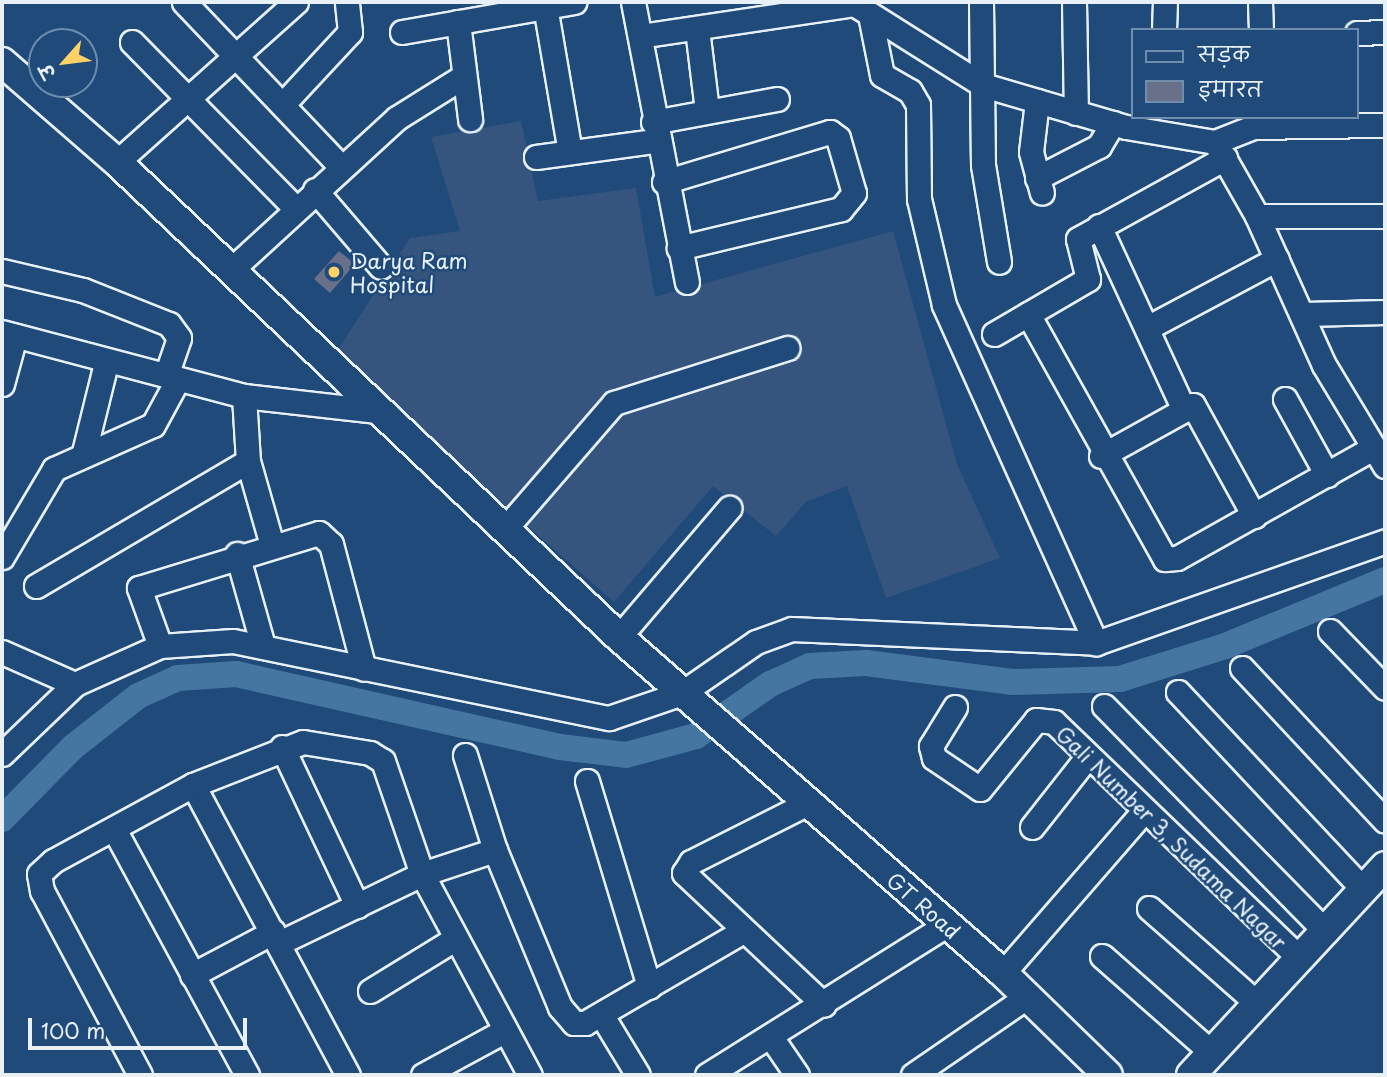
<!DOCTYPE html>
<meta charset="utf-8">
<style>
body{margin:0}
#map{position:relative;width:1387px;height:1077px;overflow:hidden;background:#1f4a7a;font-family:"Playpen Sans","Playpen Sans Deva",sans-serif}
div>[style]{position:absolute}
.built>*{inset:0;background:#35557f}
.river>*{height:26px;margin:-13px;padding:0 13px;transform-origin:13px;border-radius:13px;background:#4576a2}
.building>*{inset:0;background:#68708a}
.roads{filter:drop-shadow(2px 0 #e8f1f8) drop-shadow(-2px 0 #e8f1f8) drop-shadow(0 2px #e8f1f8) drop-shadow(0 -2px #e8f1f8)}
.minor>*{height:23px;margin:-11.5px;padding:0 11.5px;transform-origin:11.5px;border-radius:11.5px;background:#1f4a7a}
.major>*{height:28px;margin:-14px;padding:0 14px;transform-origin:14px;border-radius:14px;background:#1f4a7a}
.dots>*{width:19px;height:19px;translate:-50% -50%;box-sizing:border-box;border:4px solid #1f4a7a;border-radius:50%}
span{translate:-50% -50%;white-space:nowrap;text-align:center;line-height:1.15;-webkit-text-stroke:5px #1f4a7a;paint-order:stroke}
.poi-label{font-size:21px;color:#e8f1f8}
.left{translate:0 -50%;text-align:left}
.street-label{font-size:21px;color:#e8f1f8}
.frame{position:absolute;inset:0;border:4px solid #e8f1f8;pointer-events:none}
.legend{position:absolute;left:1131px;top:28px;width:228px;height:91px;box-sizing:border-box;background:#1f4a7a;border:2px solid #6f8dac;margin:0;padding:9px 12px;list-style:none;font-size:21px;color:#e8f1f8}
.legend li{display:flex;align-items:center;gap:14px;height:35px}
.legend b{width:35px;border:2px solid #6f8dac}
.north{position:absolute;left:28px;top:28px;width:70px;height:70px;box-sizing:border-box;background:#1f4a7a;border:2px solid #6f8dac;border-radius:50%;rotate:242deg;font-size:19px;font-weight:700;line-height:28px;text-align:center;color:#e8f1f8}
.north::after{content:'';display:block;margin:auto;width:24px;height:32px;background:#ffd166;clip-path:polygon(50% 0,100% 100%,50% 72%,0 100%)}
.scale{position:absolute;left:28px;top:1018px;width:219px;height:32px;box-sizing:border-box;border:4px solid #e8f1f8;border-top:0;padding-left:9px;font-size:21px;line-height:24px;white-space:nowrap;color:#e8f1f8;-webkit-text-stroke:5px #1f4a7a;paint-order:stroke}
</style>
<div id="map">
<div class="built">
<div style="clip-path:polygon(521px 121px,538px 201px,636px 188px,655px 297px,893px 231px,957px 464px,1000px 558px,886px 598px,847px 486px,806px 502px,776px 536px,713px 486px,614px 602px,334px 356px,410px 238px,460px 231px,431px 137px)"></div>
</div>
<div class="river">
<div style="left:2px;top:819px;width:101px;rotate:-45.4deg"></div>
<div style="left:73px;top:747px;width:83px;rotate:-38.1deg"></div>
<div style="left:138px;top:696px;width:44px;rotate:-24.2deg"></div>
<div style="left:178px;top:678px;width:58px;rotate:-3.9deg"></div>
<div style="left:236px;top:674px;width:332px;rotate:12.7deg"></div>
<div style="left:560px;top:747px;width:66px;rotate:6.9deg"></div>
<div style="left:626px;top:755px;width:73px;rotate:-15.2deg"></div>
<div style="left:696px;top:736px;width:90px;rotate:-35.1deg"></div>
<div style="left:770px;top:684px;width:44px;rotate:-24.2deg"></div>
<div style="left:810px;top:666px;width:56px;rotate:-3.1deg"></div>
<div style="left:866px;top:663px;width:147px;rotate:7.4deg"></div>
<div style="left:1012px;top:682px;width:108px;rotate:-1.6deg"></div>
<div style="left:1120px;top:679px;width:110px;rotate:-17.4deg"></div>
<div style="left:1225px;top:646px;width:173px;rotate:-22.4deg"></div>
</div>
<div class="building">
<div style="clip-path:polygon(339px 251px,355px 264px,330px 293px,314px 279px)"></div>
</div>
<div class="roads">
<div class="minor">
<div style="left:184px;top:2px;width:226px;rotate:46.4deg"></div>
<div style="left:633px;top:2px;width:285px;rotate:79.1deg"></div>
<div style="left:851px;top:2px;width:156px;rotate:32.2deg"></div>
<div style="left:983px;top:85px;width:149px;rotate:16.4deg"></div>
<div style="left:1126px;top:127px;width:90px;rotate:9.6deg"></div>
<div style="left:1215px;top:142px;width:85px;rotate:60.4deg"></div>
<div style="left:1257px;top:216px;width:163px;rotate:65.8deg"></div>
<div style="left:1324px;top:365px;width:118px;rotate:58.9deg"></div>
<div style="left:981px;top:2px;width:163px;rotate:89.3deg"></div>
<div style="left:983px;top:165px;width:98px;rotate:80.6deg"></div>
<div style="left:1074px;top:2px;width:111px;rotate:89deg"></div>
<div style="left:1260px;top:2px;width:28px;rotate:88deg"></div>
<div style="left:545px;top:6px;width:148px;rotate:80.3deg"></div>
<div style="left:870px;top:15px;width:61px;rotate:78.7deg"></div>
<div style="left:882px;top:75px;width:32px;rotate:30deg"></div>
<div style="left:910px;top:91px;width:16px;rotate:60deg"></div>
<div style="left:918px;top:105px;width:94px;rotate:89.4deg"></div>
<div style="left:919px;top:199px;width:109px;rotate:76.7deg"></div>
<div style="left:944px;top:305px;width:371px;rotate:65.8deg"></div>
<div style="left:458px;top:22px;width:98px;rotate:82.9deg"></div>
<div style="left:697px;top:29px;width:82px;rotate:83deg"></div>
<div style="left:1164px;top:30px;width:28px;rotate:-88deg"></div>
<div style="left:402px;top:32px;width:175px;rotate:-9.9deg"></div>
<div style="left:1357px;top:33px;width:28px;rotate:-2deg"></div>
<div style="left:640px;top:36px;width:216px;rotate:-8.5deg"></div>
<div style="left:132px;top:42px;width:231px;rotate:45.5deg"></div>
<div style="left:1037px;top:101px;width:51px;rotate:96.7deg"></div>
<div style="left:1031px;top:152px;width:42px;rotate:75deg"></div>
<div style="left:284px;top:103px;width:97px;rotate:-47.1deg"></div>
<div style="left:350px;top:32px;width:30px;rotate:-96deg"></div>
<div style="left:653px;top:122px;width:126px;rotate:-10.5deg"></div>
<div style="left:1215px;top:142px;width:41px;rotate:-21.5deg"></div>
<div style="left:1253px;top:127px;width:132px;rotate:-0.9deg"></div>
<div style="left:536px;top:157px;width:120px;rotate:-7.7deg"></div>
<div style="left:117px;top:162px;width:240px;rotate:-41.8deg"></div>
<div style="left:1037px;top:178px;width:70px;rotate:-27.3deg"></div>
<div style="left:1099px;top:146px;width:27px;rotate:-59deg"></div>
<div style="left:664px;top:182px;width:173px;rotate:-16.8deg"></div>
<div style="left:830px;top:132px;width:10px;rotate:37deg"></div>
<div style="left:838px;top:138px;width:57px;rotate:73.8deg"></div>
<div style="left:854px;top:193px;width:21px;rotate:129deg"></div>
<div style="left:841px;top:209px;width:167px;rotate:166.5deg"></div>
<div style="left:315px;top:190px;width:101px;rotate:49.4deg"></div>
<div style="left:1257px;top:216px;width:128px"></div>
<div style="left:1099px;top:226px;width:198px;rotate:65.2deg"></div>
<div style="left:231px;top:270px;width:225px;rotate:-42.5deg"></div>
<div style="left:397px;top:118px;width:79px;rotate:-32.1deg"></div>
<div style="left:2px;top:271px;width:83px;rotate:13.2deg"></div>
<div style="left:83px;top:290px;width:92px;rotate:21.6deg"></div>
<div style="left:169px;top:324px;width:17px;rotate:54deg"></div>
<div style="left:179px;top:338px;width:39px;rotate:109deg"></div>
<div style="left:1028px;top:314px;width:281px;rotate:60.8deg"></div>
<div style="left:1165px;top:559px;width:12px;rotate:-5deg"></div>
<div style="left:1177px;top:558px;width:225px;rotate:-29.3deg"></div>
<div style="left:1304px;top:314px;width:81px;rotate:-1.4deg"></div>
<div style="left:1147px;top:328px;width:147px;rotate:-28deg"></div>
<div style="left:2px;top:332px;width:250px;rotate:14.8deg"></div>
<div style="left:244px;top:396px;width:132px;rotate:6.5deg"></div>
<div style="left:994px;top:334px;width:109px;rotate:-30.3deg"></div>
<div style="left:1088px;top:279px;width:41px;rotate:-104deg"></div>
<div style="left:1078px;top:239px;width:168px;rotate:-28.9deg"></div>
<div style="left:2px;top:384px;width:50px;rotate:-74.8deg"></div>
<div style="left:244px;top:396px;width:65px;rotate:86.5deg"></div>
<div style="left:248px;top:461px;width:87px;rotate:74.1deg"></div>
<div style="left:1285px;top:399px;width:87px;rotate:61.1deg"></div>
<div style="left:84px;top:452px;width:92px;rotate:-76.1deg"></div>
<div style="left:1101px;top:456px;width:105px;rotate:-29deg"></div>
<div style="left:1193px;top:405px;width:127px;rotate:61.2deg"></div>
<div style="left:504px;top:530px;width:168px;rotate:-49.1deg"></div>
<div style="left:614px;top:403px;width:182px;rotate:-17.6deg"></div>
<div style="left:237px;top:554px;width:96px;rotate:74.2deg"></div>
<div style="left:2px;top:557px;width:102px;rotate:-59.4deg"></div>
<div style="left:54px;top:469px;width:108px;rotate:-24deg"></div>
<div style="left:153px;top:425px;width:52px;rotate:-61.5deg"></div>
<div style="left:36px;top:586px;width:246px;rotate:-30.5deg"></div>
<div style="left:1330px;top:631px;width:79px;rotate:46deg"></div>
<div style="left:619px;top:637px;width:170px;rotate:-49.5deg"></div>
<div style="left:160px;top:646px;width:62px;rotate:-109.9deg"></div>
<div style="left:139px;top:588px;width:188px;rotate:-17deg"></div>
<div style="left:319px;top:533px;width:16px;rotate:43deg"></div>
<div style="left:331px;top:544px;width:129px;rotate:75.2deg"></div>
<div style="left:2px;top:652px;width:80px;rotate:23.7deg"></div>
<div style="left:1242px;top:668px;width:209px;rotate:46.9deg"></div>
<div style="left:1178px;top:692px;width:272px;rotate:46.8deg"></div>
<div style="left:1104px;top:706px;width:317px;rotate:45.5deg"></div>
<div style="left:955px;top:707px;width:46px;rotate:121.6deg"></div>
<div style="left:931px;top:746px;width:12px;rotate:76deg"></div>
<div style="left:934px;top:758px;width:55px;rotate:34deg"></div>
<div style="left:980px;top:789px;width:89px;rotate:-50.9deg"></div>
<div style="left:1036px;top:720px;width:18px;rotate:6deg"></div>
<div style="left:1054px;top:722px;width:342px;rotate:43.9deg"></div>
<div style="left:282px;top:747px;width:176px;rotate:64.7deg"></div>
<div style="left:2px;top:754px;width:101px;rotate:-43.8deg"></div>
<div style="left:75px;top:684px;width:93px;rotate:-24.1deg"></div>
<div style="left:160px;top:646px;width:73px;rotate:-3.9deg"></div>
<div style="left:233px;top:641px;width:384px;rotate:11.6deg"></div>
<div style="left:609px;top:718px;width:77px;rotate:-18.9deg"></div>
<div style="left:682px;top:693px;width:90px;rotate:-34.6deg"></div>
<div style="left:756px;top:642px;width:38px;rotate:-20deg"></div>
<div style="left:792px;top:629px;width:304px;rotate:2.6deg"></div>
<div style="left:1096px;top:643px;width:306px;rotate:-19.4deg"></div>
<div style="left:465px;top:755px;width:100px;rotate:72.5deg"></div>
<div style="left:495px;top:850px;width:170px;rotate:67.5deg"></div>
<div style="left:560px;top:1007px;width:21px;rotate:49deg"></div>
<div style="left:574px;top:1023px;width:11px"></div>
<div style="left:585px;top:1023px;width:183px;rotate:-30.2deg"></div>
<div style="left:587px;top:781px;width:215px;rotate:73.2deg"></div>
<div style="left:193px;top:785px;width:329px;rotate:61.9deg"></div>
<div style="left:808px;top:803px;width:131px;rotate:153.2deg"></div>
<div style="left:691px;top:862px;width:13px;rotate:122deg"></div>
<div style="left:684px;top:873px;width:192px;rotate:43.3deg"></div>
<div style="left:1032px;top:827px;width:89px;rotate:-51.8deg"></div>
<div style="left:114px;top:829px;width:280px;rotate:61.6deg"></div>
<div style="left:1149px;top:908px;width:145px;rotate:41.4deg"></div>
<div style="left:279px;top:943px;width:159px;rotate:-25.8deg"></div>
<div style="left:422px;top:874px;width:77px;rotate:-18.2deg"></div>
<div style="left:1102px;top:956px;width:147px;rotate:41.4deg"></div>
<div style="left:1003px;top:973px;width:212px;rotate:-49deg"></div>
<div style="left:192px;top:975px;width:92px;rotate:-28deg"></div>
<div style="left:370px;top:991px;width:97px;rotate:-31.6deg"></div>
<div style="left:601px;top:1014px;width:71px;rotate:58.8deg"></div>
<div style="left:771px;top:1037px;width:46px;rotate:55.6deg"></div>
<div style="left:140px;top:1075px;width:208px;rotate:-118deg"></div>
<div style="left:42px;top:891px;width:17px;rotate:-100deg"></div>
<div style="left:39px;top:874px;width:19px;rotate:-43deg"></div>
<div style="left:53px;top:861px;width:159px;rotate:-28.5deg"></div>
<div style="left:193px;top:785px;width:118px;rotate:-21.4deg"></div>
<div style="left:303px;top:742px;width:68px;rotate:9.3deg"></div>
<div style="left:370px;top:753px;width:15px;rotate:32deg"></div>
<div style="left:383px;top:761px;width:120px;rotate:71deg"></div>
<div style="left:422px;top:874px;width:228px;rotate:61.8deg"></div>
<div style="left:423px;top:1075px;width:92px;rotate:-28.5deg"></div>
<div style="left:707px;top:1075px;width:282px;rotate:-32.1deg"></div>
<div style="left:913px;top:1075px;width:140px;rotate:-34.5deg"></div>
</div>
<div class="major">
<div style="left:2px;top:62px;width:152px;rotate:41deg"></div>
<div style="left:117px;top:162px;width:691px;rotate:43.42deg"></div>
<div style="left:619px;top:637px;width:510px;rotate:41.19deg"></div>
<div style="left:1003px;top:973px;width:146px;rotate:44.2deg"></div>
<div style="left:1191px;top:1075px;width:285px;rotate:-47.1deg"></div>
</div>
</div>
<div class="dots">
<div style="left:334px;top:272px;background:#ffd166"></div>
</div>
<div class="poi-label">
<span class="left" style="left:350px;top:272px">Darya Ram<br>Hospital</span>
</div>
<div class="street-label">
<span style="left:1172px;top:837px;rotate:44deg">Gali Number 3, Sudama Nagar</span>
<span style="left:924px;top:905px;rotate:41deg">GT Road</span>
</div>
<div class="frame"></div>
<ul class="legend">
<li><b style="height:9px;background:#1f4a7a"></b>सड़क</li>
<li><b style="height:19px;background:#68708a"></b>इमारत</li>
</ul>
<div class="north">उ</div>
<div class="scale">100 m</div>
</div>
